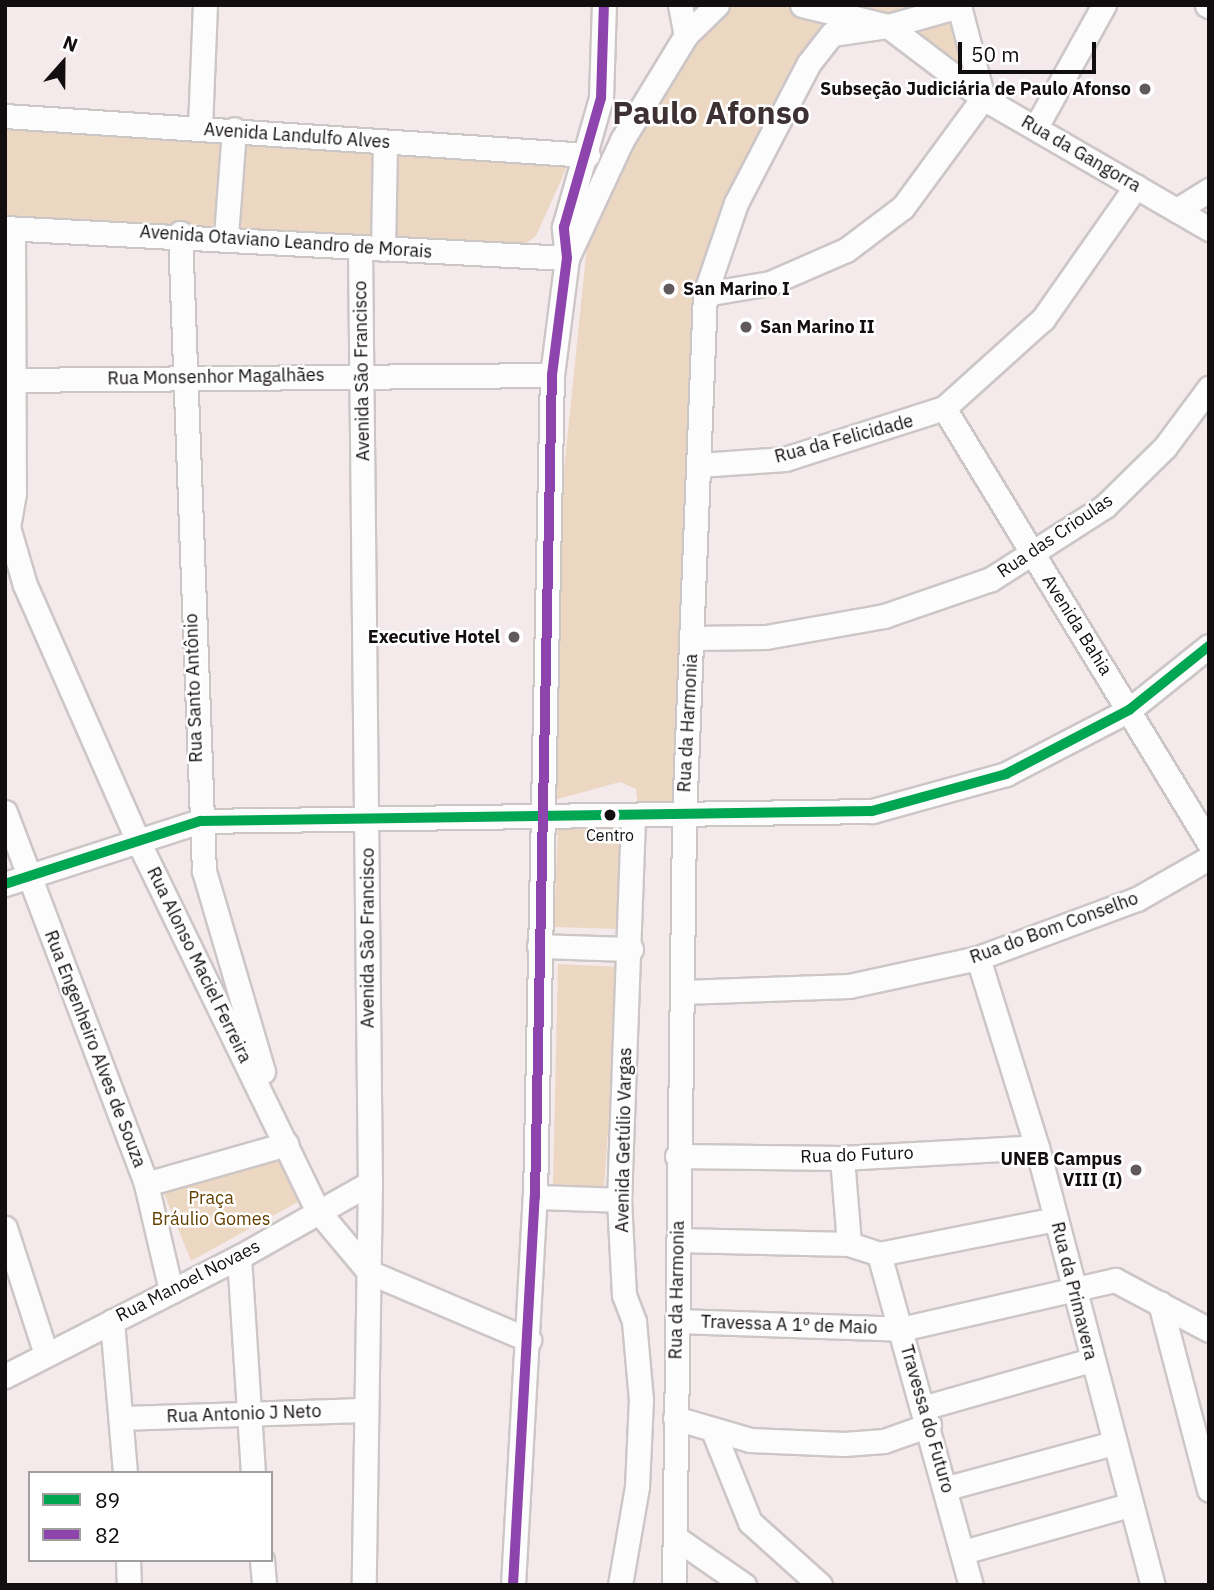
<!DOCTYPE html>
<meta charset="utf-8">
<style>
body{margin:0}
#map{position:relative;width:1214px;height:1590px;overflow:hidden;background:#f4eaec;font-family:"IBM Plex Sans",sans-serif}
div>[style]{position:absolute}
.green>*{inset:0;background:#ecd7c2}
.roads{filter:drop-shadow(2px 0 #cdc6c7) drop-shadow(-2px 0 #cdc6c7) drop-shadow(0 2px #cdc6c7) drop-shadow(0 -2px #cdc6c7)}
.minor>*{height:23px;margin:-11.5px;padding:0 11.5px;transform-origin:11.5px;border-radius:11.5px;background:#fdfcfc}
.bus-1>*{height:10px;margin:-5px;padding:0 5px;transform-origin:5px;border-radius:5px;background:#00a651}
.bus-2>*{height:10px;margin:-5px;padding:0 5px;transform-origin:5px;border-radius:5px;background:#8e44ad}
.dots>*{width:19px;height:19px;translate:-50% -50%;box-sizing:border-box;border:4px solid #fff;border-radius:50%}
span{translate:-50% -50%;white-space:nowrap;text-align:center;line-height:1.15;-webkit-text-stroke:5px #fff;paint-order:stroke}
.bus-label{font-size:16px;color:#120d0e}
.poi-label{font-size:18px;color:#120d0e;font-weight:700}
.right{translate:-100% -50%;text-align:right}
.left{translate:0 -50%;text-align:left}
.street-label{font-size:18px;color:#120d0e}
.park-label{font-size:18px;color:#644100}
.town-label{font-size:32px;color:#3e3133;font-weight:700}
.frame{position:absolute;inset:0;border:7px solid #120d0e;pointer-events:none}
.legend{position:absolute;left:28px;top:1471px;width:245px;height:91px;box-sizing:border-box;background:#fff;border:2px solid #a09e9f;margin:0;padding:9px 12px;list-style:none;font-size:21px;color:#120d0e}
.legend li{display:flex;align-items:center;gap:14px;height:35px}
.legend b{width:35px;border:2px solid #a09e9f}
.north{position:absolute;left:28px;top:28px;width:70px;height:70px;-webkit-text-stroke:5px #fff;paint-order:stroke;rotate:21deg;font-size:19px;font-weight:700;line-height:28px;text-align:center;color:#120d0e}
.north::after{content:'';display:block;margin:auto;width:24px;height:32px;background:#120d0e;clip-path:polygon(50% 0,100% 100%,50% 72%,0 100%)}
.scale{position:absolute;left:958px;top:42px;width:138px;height:32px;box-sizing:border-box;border:4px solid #120d0e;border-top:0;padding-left:9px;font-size:21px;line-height:24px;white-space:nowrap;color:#120d0e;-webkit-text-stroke:5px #fff;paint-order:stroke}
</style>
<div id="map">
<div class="green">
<div style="clip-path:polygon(730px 5px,786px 5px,823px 21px,729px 188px,693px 297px,680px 809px,638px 807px,636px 789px,620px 782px,554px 800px,560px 509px,586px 255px,594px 222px,657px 101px,697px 37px)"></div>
<div style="clip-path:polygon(830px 5px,931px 5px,950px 15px,965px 78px)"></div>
<div style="clip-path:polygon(5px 112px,223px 142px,217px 223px,204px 229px,5px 218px)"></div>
<div style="clip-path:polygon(246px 140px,380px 150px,375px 242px,238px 228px)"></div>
<div style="clip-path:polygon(396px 150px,558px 162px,566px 169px,536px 236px,525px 244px,391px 240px)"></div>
<div style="clip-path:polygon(558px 825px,623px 827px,619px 929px,554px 927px)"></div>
<div style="clip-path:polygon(558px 964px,620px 967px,604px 1187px,553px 1184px)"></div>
<div style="clip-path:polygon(280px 1154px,305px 1198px,191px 1261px,161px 1186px)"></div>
</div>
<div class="roads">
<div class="minor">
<div style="left:680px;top:5px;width:31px;rotate:79deg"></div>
<div style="left:802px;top:5px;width:89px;rotate:13.7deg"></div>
<div style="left:888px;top:26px;width:74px;rotate:-15.7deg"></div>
<div style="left:1207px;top:5px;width:2px;rotate:27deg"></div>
<div style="left:959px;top:6px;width:95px;rotate:75.4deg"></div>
<div style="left:5px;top:116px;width:584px;rotate:3.83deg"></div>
<div style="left:1036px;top:127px;width:140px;rotate:-60.9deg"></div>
<div style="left:200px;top:128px;width:123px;rotate:-87.7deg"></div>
<div style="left:1177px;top:210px;width:38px;rotate:-32deg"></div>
<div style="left:5px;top:228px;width:563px;rotate:3.06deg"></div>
<div style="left:567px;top:258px;width:130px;rotate:-65deg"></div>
<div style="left:622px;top:140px;width:123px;rotate:-58.6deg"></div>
<div style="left:686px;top:35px;width:43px;rotate:-44.1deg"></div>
<div style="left:13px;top:229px;width:264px;rotate:89.8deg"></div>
<div style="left:14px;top:493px;width:35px;rotate:100deg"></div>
<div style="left:8px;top:527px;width:60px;rotate:73.7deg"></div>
<div style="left:25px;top:585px;width:280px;rotate:66.2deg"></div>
<div style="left:138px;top:841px;width:411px;rotate:64.1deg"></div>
<div style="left:318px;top:1211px;width:80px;rotate:50.1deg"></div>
<div style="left:369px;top:1272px;width:174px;rotate:23deg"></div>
<div style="left:180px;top:233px;width:638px;rotate:87.85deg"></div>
<div style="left:204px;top:871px;width:209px;rotate:73.6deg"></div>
<div style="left:226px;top:236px;width:107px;rotate:-85.7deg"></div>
<div style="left:360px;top:249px;width:934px;rotate:89.39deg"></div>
<div style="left:370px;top:1183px;width:402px;rotate:90.9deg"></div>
<div style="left:383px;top:249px;width:106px;rotate:-88.9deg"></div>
<div style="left:705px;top:294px;width:66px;rotate:-9.6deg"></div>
<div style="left:770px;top:283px;width:83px;rotate:-23.5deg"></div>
<div style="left:846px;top:250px;width:71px;rotate:-37deg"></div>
<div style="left:903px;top:207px;width:135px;rotate:-53.7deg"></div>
<div style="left:5px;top:380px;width:547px;rotate:-0.52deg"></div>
<div style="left:944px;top:408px;width:509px;rotate:58.65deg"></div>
<div style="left:699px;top:465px;width:86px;rotate:-4deg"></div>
<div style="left:785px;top:459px;width:167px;rotate:-17.8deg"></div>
<div style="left:944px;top:408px;width:133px;rotate:-42deg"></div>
<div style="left:1043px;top:319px;width:162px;rotate:-55deg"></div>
<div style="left:692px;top:638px;width:74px;rotate:-0.8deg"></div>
<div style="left:766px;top:637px;width:120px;rotate:-10.1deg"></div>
<div style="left:884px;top:616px;width:113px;rotate:-19.1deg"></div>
<div style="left:991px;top:579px;width:135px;rotate:-32.6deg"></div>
<div style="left:1105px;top:506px;width:84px;rotate:-44.5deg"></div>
<div style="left:1165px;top:447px;width:74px;rotate:-53.3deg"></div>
<div style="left:5px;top:812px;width:398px;rotate:69.2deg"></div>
<div style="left:146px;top:1184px;width:110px;rotate:76.8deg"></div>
<div style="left:5px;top:884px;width:205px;rotate:-17.9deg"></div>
<div style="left:200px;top:821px;width:672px;rotate:-0.85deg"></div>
<div style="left:872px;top:811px;width:139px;rotate:-15.4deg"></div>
<div style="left:1006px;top:774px;width:139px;rotate:-27.5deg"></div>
<div style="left:1129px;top:710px;width:102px;rotate:-38.7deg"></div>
<div style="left:539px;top:946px;width:92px;rotate:1.9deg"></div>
<div style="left:978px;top:958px;width:198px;rotate:72.7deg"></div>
<div style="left:1037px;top:1147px;width:453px;rotate:75.2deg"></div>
<div style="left:683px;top:992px;width:166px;rotate:-2.1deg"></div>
<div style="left:849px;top:986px;width:132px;rotate:-12.2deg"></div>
<div style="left:978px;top:958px;width:170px;rotate:-20.4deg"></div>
<div style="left:1137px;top:899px;width:83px;rotate:-29.7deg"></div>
<div style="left:677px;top:1156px;width:165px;rotate:0.7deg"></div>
<div style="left:842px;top:1158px;width:195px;rotate:-3.2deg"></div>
<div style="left:842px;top:1158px;width:86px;rotate:85.3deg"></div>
<div style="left:146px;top:1184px;width:146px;rotate:-15.9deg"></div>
<div style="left:535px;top:1197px;width:84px;rotate:2deg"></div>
<div style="left:5px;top:1228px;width:133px;rotate:72deg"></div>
<div style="left:678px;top:1240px;width:171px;rotate:1.3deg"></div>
<div style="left:849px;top:1244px;width:32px;rotate:18deg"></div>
<div style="left:879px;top:1254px;width:180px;rotate:-11.2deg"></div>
<div style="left:879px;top:1254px;width:344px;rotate:74.5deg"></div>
<div style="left:239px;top:1257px;width:216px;rotate:86.3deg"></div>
<div style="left:1160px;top:1303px;width:193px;rotate:75.3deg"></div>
<div style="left:112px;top:1321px;width:153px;rotate:85.1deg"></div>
<div style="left:677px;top:1321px;width:224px;rotate:2deg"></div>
<div style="left:901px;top:1329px;width:220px;rotate:-12.9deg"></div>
<div style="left:1115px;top:1280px;width:106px;rotate:28deg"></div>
<div style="left:5px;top:1376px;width:263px;rotate:-27deg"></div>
<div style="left:239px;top:1257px;width:150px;rotate:-29.5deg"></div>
<div style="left:926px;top:1407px;width:172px;rotate:-15.9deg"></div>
<div style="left:122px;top:1418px;width:244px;rotate:-1.9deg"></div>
<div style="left:675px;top:1418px;width:78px;rotate:16.3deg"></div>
<div style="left:750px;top:1440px;width:94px;rotate:2.4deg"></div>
<div style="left:844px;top:1444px;width:40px;rotate:-4.3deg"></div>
<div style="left:884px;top:1441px;width:48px;rotate:-19.6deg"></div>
<div style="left:714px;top:1433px;width:96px;rotate:68deg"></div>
<div style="left:750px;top:1522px;width:94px;rotate:42deg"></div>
<div style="left:947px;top:1488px;width:173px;rotate:-15.1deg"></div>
<div style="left:676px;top:1538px;width:83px;rotate:34.7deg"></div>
<div style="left:963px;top:1552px;width:173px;rotate:-15.8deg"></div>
<div style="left:128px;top:1560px;width:25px;rotate:88deg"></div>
<div style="left:262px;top:1560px;width:25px;rotate:85deg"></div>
<div style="left:513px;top:1585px;width:389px;rotate:-86.8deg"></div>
<div style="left:535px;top:1197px;width:822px;rotate:-88.82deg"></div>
<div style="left:552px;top:375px;width:118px;rotate:-82.7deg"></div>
<div style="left:567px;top:258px;width:31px;rotate:-96deg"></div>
<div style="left:564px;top:227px;width:134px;rotate:-74deg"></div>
<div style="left:601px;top:98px;width:93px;rotate:-88.2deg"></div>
<div style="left:620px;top:1585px;width:99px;rotate:-80.2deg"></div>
<div style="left:637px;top:1487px;width:87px;rotate:-87.4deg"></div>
<div style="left:641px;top:1400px;width:79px;rotate:-95.1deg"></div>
<div style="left:634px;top:1321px;width:28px;rotate:-111deg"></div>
<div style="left:624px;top:1295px;width:95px;rotate:-93deg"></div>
<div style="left:619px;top:1200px;width:382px;rotate:-87.9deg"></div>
<div style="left:674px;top:1585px;width:767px;rotate:-89.25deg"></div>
<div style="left:684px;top:818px;width:524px;rotate:-87.71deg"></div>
<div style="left:705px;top:294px;width:96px;rotate:-71.2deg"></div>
<div style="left:736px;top:203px;width:158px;rotate:-62.5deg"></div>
<div style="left:809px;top:63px;width:37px;rotate:-52deg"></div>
<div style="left:832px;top:34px;width:57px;rotate:-8.1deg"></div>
<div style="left:888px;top:26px;width:119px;rotate:37.2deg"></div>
<div style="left:983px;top:98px;width:261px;rotate:30.1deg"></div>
</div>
</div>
<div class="bus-1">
<div style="left:5px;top:884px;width:205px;rotate:-17.9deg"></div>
<div style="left:200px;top:821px;width:672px;rotate:-0.85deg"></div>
<div style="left:872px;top:811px;width:139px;rotate:-15.4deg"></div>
<div style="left:1006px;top:774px;width:139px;rotate:-27.5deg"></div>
<div style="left:1129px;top:710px;width:102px;rotate:-38.7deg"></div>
</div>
<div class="bus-2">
<div style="left:513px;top:1585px;width:389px;rotate:-86.8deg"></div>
<div style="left:535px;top:1197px;width:822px;rotate:-88.82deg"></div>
<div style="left:552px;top:375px;width:118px;rotate:-82.7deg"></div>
<div style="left:567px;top:258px;width:31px;rotate:-96deg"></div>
<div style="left:564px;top:227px;width:134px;rotate:-74deg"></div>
<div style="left:601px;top:98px;width:93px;rotate:-88.2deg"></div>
</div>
<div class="dots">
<div style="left:1145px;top:89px;background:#615a5c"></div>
<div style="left:669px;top:289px;background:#615a5c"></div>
<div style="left:746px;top:327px;background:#615a5c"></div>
<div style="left:514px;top:637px;background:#615a5c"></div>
<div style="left:610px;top:815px;background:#120d0e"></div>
<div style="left:1136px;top:1170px;background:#615a5c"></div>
</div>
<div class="bus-label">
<span style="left:610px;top:835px">Centro</span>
</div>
<div class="poi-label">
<span class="right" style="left:1131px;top:89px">Subseção Judiciária de Paulo Afonso</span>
<span class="left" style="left:683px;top:289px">San Marino I</span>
<span class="left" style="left:760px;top:327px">San Marino II</span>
<span class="right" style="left:500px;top:637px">Executive Hotel</span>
<span class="right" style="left:1122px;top:1170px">UNEB Campus<br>VIII (I)</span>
</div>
<div class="street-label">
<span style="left:297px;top:136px;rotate:4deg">Avenida Landulfo Alves</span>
<span style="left:1081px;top:154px;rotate:30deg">Rua da Gangorra</span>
<span style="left:286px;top:242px;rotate:4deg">Avenida Otaviano Leandro de Morais</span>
<span style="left:362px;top:371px;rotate:-91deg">Avenida São Francisco</span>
<span style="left:216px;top:377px;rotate:-1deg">Rua Monsenhor Magalhães</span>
<span style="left:844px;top:439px;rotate:-15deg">Rua da Felicidade</span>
<span style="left:1055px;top:536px;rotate:-34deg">Rua das Crioulas</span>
<span style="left:1077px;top:625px;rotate:58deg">Avenida Bahia</span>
<span style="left:194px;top:688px;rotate:-92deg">Rua Santo Antônio</span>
<span style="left:688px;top:723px;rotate:-87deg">Rua da Harmonia</span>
<span style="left:1054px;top:928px;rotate:-20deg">Rua do Bom Conselho</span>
<span style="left:368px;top:938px;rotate:-90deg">Avenida São Francisco</span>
<span style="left:199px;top:965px;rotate:64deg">Rua Alonso Maciel Ferreira</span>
<span style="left:95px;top:1049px;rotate:69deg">Rua Engenheiro Alves de Souza</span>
<span style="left:624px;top:1140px;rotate:-89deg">Avenida Getúlio Vargas</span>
<span style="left:857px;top:1155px;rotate:-2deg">Rua do Futuro</span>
<span style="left:188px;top:1281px;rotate:-27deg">Rua Manoel Novaes</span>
<span style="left:677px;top:1290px;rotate:-89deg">Rua da Harmonia</span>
<span style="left:1074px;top:1291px;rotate:76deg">Rua da Primavera</span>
<span style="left:789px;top:1325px;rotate:2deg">Travessa A 1º de Maio</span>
<span style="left:244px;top:1414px;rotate:-2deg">Rua Antonio J Neto</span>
<span style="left:927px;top:1419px;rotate:74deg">Travessa do Futuro</span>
</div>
<div class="park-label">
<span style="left:211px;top:1209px">Praça<br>Bráulio Gomes</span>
</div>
<div class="town-label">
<span style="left:711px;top:112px">Paulo Afonso</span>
</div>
<div class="frame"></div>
<ul class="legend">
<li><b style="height:9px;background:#00a651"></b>89</li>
<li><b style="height:9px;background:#8e44ad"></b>82</li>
</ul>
<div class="north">N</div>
<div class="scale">50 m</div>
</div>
